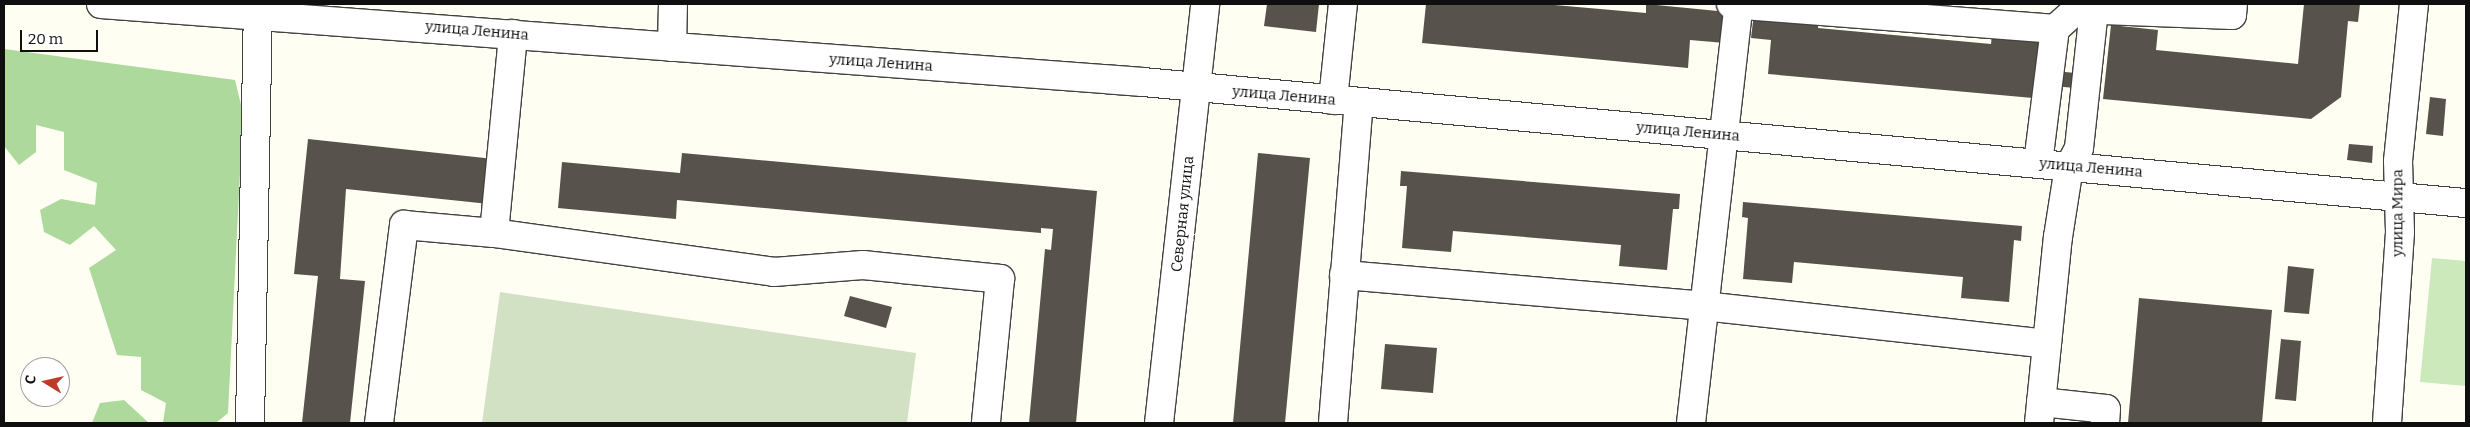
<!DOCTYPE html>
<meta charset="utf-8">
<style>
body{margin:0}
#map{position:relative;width:2470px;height:427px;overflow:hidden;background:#fffef2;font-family:Bitter,serif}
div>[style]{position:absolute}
.green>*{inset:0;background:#cce9bc}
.forest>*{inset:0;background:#add99c}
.cemetery>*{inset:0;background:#d2e1c3}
.building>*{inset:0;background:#58524c}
.roads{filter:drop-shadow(1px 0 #424242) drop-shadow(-1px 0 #424242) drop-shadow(0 1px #424242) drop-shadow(0 -1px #424242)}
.minor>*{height:28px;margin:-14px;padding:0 14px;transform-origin:14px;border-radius:14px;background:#fff}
span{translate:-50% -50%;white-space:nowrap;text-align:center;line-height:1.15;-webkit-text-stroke:5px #fff;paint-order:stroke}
.street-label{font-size:15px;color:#0f0f0f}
.frame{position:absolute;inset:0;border:5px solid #0f0f0f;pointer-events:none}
.north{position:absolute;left:20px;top:357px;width:50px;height:50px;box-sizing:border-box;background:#fff;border:1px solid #9f9f9f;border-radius:50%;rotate:279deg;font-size:14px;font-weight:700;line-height:20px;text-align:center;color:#0f0f0f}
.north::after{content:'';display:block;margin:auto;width:18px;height:22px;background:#bc3b2a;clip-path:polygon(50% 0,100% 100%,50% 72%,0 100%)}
.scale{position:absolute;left:20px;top:30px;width:78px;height:22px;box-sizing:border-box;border:2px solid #0f0f0f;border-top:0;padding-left:6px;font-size:15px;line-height:18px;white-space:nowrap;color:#0f0f0f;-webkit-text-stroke:4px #fff;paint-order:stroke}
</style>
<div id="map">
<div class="green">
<div style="clip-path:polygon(2432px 258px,2466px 261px,2466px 386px,2420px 382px)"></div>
</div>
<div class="forest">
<div style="clip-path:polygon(4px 49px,235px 80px,243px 113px,228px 413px,216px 423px,163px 423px,166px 403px,141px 390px,141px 357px,117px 355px,89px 268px,116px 250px,94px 226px,70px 245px,44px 232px,40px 210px,61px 199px,95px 205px,97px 183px,64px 170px,64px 132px,36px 125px,36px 152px,19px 165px,4px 146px)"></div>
<div style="clip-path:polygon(124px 400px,149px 423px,92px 423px,100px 403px)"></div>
</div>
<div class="cemetery">
<div style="clip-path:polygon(500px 292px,916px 353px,907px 423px,482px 423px)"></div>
</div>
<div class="building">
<div style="clip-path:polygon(1267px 4px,1319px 4px,1316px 32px,1264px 26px)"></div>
<div style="clip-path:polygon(1426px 4px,1543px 4px,1646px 13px,1646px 4px,1728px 12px,1725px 43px,1690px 40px,1688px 68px,1422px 43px)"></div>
<div style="clip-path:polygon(2304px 4px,2360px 4px,2358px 22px,2348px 21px,2341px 97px,2311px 119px,2103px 99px,2111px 25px,2158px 30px,2156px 50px,2298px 64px)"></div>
<div style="clip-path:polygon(1754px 13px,1819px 19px,1818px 28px,1991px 44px,1992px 35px,2039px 39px,2033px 98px,1768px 74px,1771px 40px,1751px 38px)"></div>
<div style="clip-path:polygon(2054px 71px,2076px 73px,2075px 88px,2053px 86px)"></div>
<div style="clip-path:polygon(2430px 97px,2446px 99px,2443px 136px,2426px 134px)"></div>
<div style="clip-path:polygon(308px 139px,494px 159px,489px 204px,346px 189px,340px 279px,365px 281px,350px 423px,302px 423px,318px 276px,294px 274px)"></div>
<div style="clip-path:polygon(2349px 144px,2373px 146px,2372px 163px,2347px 160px)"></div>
<div style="clip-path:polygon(682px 153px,1097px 191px,1076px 423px,1029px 423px,1045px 249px,1051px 250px,1053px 229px,1041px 228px,1041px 233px,677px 200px,676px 219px,558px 208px,562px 162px,680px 173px)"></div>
<div style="clip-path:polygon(1258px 153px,1310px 158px,1285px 423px,1233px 423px)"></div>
<div style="clip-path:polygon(1401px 171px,1680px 194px,1679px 209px,1673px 209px,1667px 270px,1619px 266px,1621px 245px,1453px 231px,1451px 252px,1402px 248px,1407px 186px,1400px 186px)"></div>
<div style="clip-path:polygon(1743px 202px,2022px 226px,2021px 241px,2014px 240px,2009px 302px,1961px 298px,1963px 277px,1794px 262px,1792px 283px,1743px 279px,1748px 218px,1742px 217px)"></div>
<div style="clip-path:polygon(2288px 266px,2314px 269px,2309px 314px,2284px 312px)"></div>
<div style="clip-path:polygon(850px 296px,892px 307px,886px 328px,844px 316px)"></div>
<div style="clip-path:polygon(2139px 298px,2272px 310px,2262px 423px,2128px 423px)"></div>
<div style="clip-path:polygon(2281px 339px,2301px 341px,2296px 401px,2275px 399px)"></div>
<div style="clip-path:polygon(1385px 344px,1437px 348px,1433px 393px,1381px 389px)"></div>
</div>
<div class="roads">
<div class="minor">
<div style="left:101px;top:4px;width:1045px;rotate:4.28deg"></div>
<div style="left:1143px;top:82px;width:1329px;rotate:5.23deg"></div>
<div style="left:1731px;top:4px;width:325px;rotate:4.4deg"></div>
<div style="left:672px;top:47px;width:43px;rotate:-88.7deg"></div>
<div style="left:1333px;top:100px;width:97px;rotate:-84.1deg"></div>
<div style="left:2038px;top:163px;width:135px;rotate:-82.8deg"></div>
<div style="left:2055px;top:29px;width:30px;rotate:-42deg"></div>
<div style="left:2077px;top:9px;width:155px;rotate:2.2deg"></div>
<div style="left:2232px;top:15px;width:11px;rotate:-85deg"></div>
<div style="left:494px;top:233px;width:200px;rotate:-84.5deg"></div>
<div style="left:1344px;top:275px;width:361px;rotate:4.9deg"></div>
<div style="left:1704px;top:306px;width:345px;rotate:6.3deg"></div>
<div style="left:2041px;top:402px;width:65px;rotate:6.1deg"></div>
<div style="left:2106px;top:409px;width:14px;rotate:94deg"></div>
<div style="left:250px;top:423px;width:409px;rotate:-88.9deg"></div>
<div style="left:379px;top:423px;width:200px;rotate:-82.8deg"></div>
<div style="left:404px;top:225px;width:90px;rotate:5.1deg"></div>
<div style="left:494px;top:233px;width:283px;rotate:7.9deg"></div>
<div style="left:774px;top:272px;width:89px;rotate:-4.5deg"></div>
<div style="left:863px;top:265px;width:138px;rotate:5.8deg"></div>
<div style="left:1000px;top:279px;width:145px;rotate:95.6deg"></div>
<div style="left:1159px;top:423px;width:422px;rotate:-83.7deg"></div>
<div style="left:1333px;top:423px;width:321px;rotate:-85.4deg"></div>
<div style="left:1691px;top:423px;width:422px;rotate:-83.5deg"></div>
<div style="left:2039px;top:423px;width:187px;rotate:-84.2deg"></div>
<div style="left:2058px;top:237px;width:71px;rotate:-81.1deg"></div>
<div style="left:2069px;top:167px;width:21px;rotate:-62deg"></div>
<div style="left:2079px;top:148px;width:139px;rotate:-83.8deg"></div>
<div style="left:2387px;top:423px;width:191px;rotate:-86.1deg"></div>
<div style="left:2400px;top:232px;width:71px;rotate:-91.6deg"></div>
<div style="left:2398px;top:161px;width:158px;rotate:-84.2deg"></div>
</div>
</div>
<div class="street-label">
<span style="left:477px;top:31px;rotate:5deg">улица Ленина</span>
<span style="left:881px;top:63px;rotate:4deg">улица Ленина</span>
<span style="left:1284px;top:96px;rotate:5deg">улица Ленина</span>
<span style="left:1688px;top:132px;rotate:5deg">улица Ленина</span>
<span style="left:2091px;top:168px;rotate:5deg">улица Ленина</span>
<span style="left:2398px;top:213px;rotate:-90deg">улица Мира</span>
<span style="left:1183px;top:214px;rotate:-84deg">Северная улица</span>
</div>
<div class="frame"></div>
<div class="north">С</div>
<div class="scale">20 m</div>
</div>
